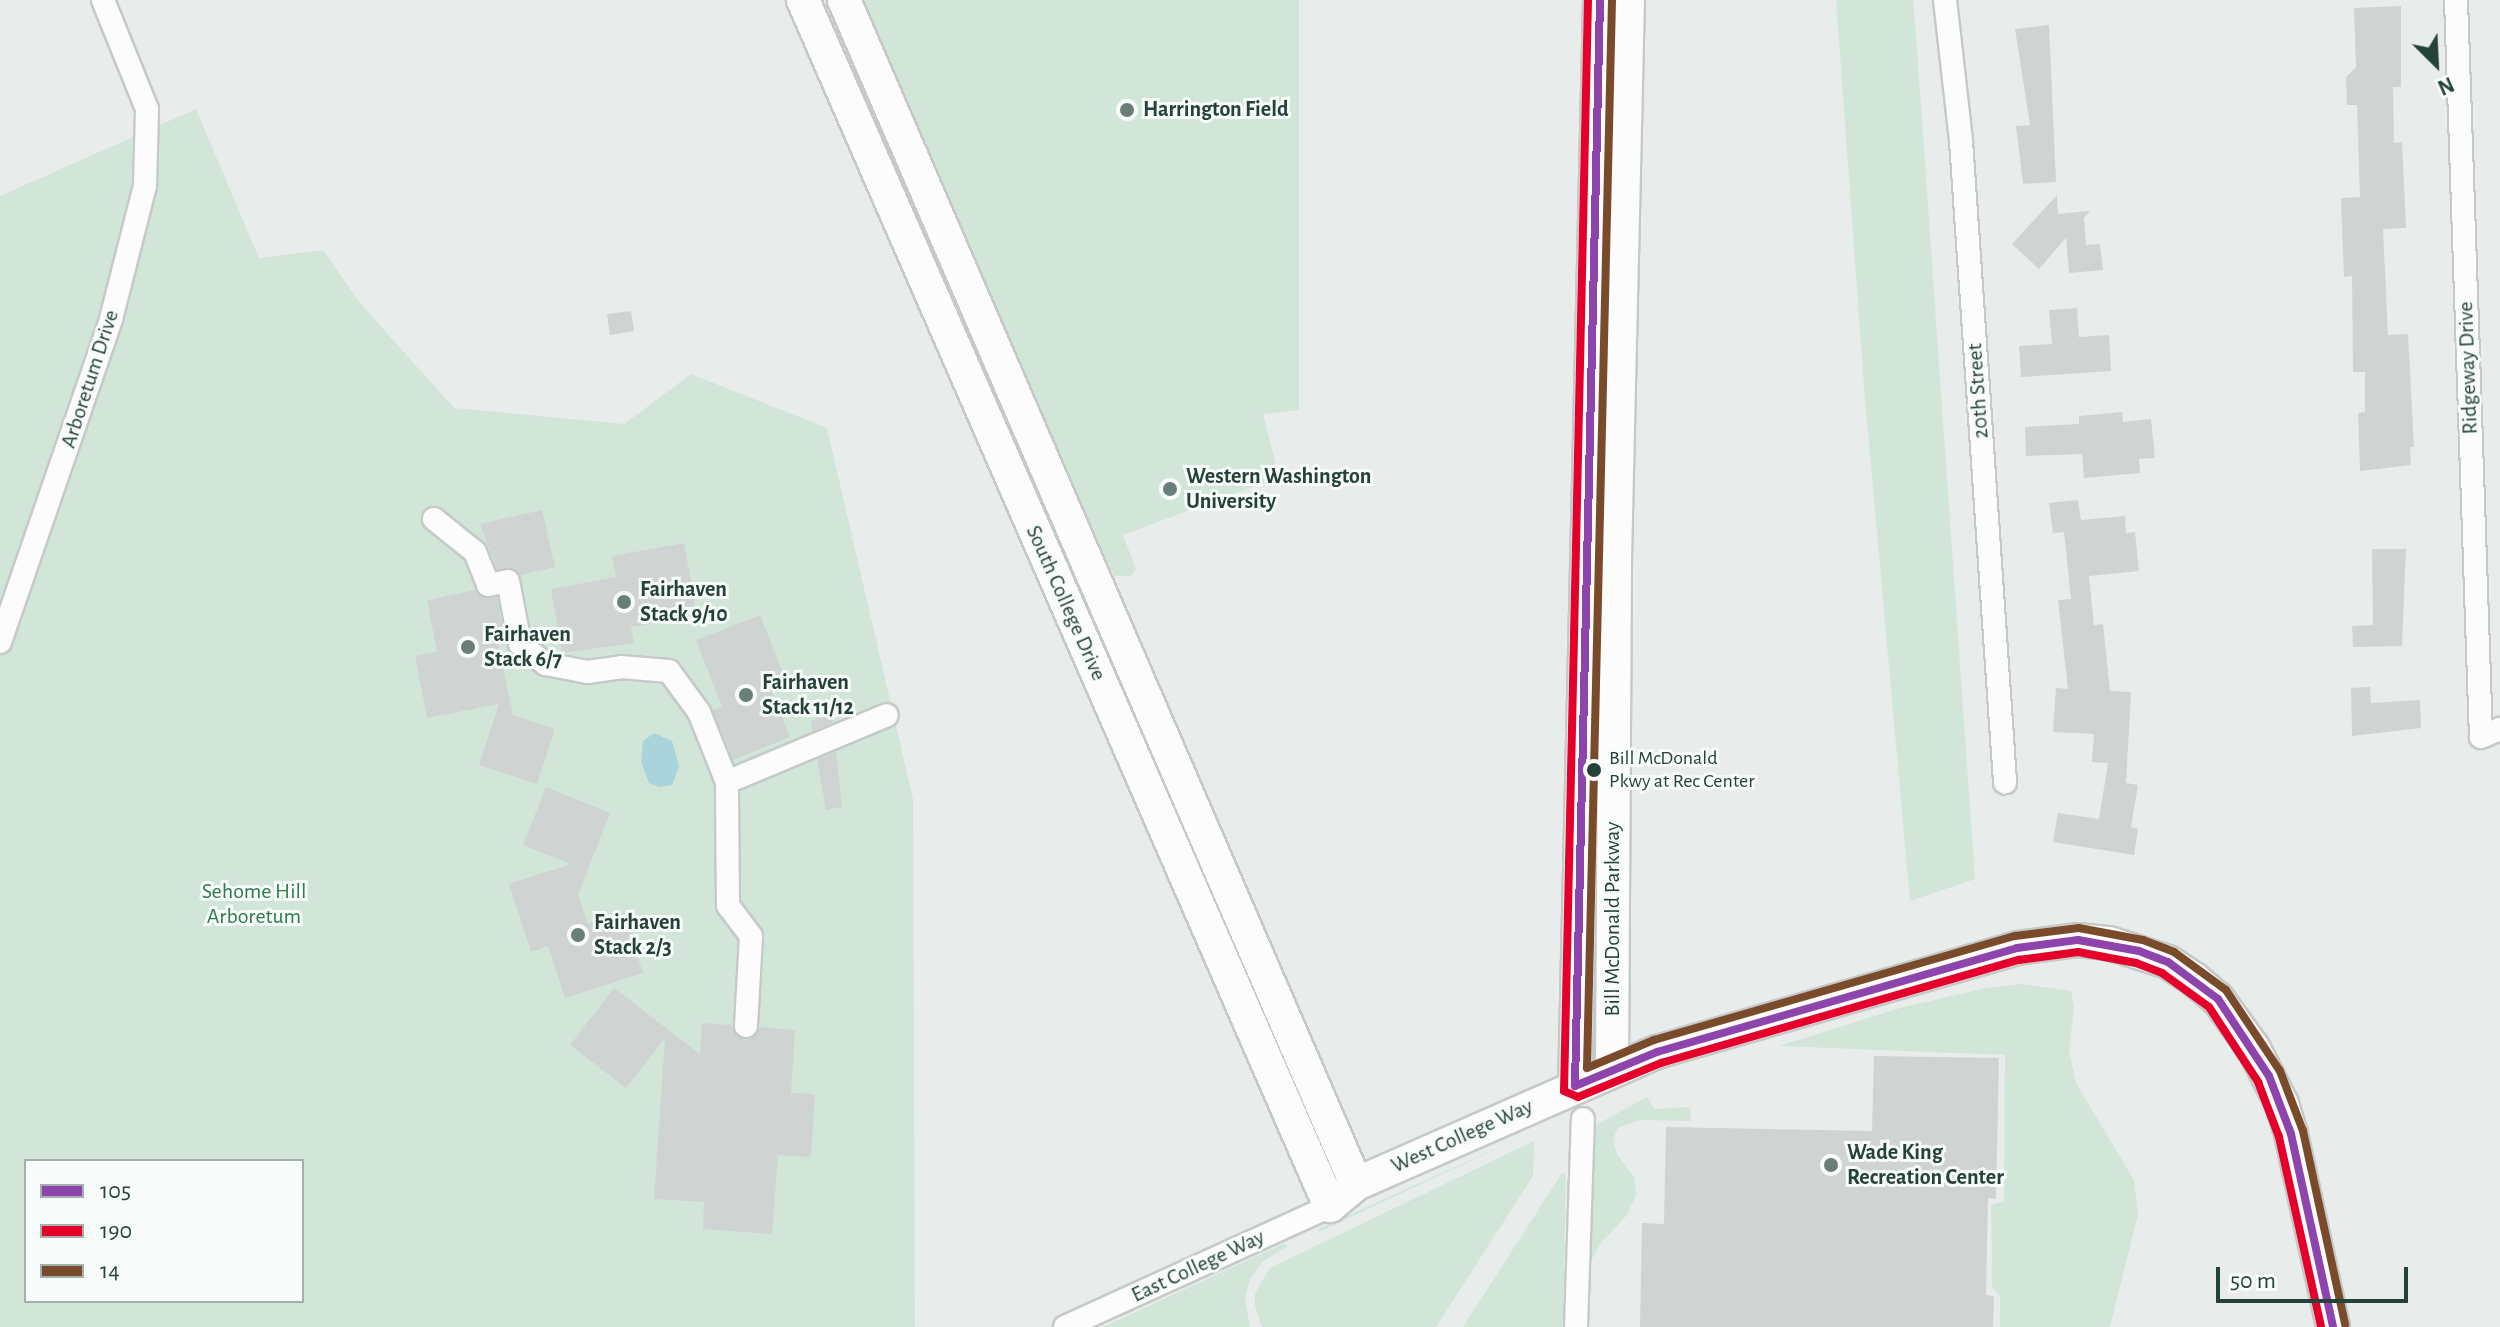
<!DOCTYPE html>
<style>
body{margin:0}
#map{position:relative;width:2500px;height:1327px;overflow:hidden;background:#e8edeb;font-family:"Alegreya Sans",sans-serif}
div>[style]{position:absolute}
.green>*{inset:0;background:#d1e6d8}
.water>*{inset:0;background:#a9d4db}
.building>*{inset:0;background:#cfd4d2}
.roads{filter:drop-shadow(2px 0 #c5cac8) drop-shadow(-2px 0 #c5cac8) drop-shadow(0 2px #c5cac8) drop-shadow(0 -2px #c5cac8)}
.street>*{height:22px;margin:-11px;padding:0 11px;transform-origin:11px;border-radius:11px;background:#fcfcfc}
.secondary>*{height:32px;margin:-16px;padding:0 16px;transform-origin:16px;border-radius:16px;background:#fcfcfc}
.bus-1>*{height:8px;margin:-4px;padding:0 4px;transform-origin:4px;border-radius:4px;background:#8e44ad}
.bus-2>*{height:8px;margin:-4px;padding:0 4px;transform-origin:4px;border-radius:4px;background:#e4002b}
.bus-3>*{height:8px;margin:-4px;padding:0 4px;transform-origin:4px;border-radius:4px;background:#7a4b2a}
.dots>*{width:22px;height:22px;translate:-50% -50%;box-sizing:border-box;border:4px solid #f7fbf9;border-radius:50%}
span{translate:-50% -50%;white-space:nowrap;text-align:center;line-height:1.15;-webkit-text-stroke:6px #f7fbf9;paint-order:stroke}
.bus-label{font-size:20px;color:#24423a}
.left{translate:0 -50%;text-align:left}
.poi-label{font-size:22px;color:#24423a;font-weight:700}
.street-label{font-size:22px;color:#24423a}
.park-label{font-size:22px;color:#2d7a4b}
.legend{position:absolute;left:24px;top:1159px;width:280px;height:144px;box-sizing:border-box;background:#f7fbf9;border:2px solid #a3b1ad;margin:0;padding:10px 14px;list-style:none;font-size:24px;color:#24423a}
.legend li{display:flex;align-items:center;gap:16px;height:40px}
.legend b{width:40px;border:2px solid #a3b1ad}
.north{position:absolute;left:2396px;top:24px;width:80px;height:80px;-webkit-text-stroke:6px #f7fbf9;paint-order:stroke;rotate:156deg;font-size:22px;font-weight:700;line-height:32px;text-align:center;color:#24423a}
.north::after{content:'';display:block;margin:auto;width:28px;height:36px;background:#24423a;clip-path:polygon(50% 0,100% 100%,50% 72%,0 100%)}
.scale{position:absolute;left:2216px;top:1267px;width:192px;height:36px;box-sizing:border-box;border:4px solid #24423a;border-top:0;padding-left:10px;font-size:24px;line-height:28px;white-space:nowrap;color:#24423a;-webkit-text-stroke:6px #f7fbf9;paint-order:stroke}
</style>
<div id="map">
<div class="green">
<div style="clip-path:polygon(855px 0,1299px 0,1299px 410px,1263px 414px,1279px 477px,1123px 535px,1136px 569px,1131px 576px,1114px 576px)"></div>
<div style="clip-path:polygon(1836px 0,1913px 0,1915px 20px,1975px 879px,1910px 901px,1865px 399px)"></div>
<div style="clip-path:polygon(evenodd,196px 109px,259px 258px,323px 250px,361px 304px,454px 408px,624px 424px,691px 374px,827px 428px,913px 799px,915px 1327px,0 1327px,0 196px,196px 109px,26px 1161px,302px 1161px,302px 1301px,26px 1301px,26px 1161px)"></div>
<div style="clip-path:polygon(2022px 984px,2071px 991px,2074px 1008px,2069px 1050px,2076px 1083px,2134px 1180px,2138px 1215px,2110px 1327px,2000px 1327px,2000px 1296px,1992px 1288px,1991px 1205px,2004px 1201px,2005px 1055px,1779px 1046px,1900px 1008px,1986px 988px)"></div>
<div style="clip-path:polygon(1647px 1097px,1655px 1109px,1690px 1107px,1691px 1121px,1640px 1120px,1618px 1128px,1613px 1139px,1617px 1154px,1634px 1177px,1636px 1195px,1627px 1215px,1601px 1243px,1589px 1264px,1592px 1127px)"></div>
<div style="clip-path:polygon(1534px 1131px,1319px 1232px,1318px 1229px)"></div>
<div style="clip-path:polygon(1534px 1141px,1533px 1176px,1436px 1327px,1262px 1327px,1255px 1306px,1255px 1293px,1270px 1268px)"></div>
<div style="clip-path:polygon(1562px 1173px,1566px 1176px,1563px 1327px,1463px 1327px)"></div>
<div style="clip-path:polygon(1285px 1243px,1287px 1247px,1262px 1262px,1250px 1279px,1245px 1298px,1250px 1327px,1103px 1327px)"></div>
</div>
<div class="water">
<div style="clip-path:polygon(654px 733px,672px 741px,679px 766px,672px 785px,659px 787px,649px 783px,641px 762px,643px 741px)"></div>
</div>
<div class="building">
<div style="clip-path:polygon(2401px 6px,2401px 87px,2393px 87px,2394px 143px,2402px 142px,2406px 228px,2383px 229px,2388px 335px,2408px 334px,2414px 447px,2410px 447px,2411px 465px,2360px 471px,2358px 413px,2365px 412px,2365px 372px,2353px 372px,2352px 276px,2344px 277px,2341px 198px,2360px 197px,2357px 105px,2347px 105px,2346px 77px,2356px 67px,2354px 8px)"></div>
<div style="clip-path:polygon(2049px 25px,2056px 182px,2023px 184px,2016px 126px,2030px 125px,2015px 29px)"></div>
<div style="clip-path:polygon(2057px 195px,2058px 214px,2090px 211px,2084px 218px,2086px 245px,2100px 244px,2103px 270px,2069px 273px,2066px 238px,2039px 269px,2012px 244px)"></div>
<div style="clip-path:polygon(2077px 308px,2079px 337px,2109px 335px,2111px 371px,2021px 377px,2019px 346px,2052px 344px,2049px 310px)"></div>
<div style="clip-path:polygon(631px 311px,634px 331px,610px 335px,607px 314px)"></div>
<div style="clip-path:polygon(2122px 412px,2123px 422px,2151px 419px,2155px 458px,2139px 459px,2140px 473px,2084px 478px,2082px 454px,2026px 456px,2025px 427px,2079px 424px,2079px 416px)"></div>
<div style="clip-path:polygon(2078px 500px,2081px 520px,2125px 516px,2126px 533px,2135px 532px,2139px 571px,2089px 576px,2094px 625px,2103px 624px,2110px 691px,2131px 692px,2126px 783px,2138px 785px,2131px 827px,2138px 829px,2134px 855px,2053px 842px,2058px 813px,2099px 819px,2108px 763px,2092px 762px,2094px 734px,2053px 732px,2056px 688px,2068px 689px,2058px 600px,2071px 599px,2064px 532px,2053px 533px,2049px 503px)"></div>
<div style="clip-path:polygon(542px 510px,555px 567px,520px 575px,512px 568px,497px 569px,480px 524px)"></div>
<div style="clip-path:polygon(684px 543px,697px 616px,631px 627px,634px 643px,562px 653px,551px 589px,616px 577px,612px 556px)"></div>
<div style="clip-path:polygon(2372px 549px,2406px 549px,2402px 646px,2353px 647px,2352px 626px,2373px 625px)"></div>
<div style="clip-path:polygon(475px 590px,484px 598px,497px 598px,505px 641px,498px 642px,513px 715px,555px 729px,537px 784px,479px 765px,499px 704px,427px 718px,415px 656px,437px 652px,427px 600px)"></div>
<div style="clip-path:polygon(760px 615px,785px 678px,769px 684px,790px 737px,733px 760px,713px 710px,722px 707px,696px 640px)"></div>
<div style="clip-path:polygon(2370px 687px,2371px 703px,2420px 700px,2421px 728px,2352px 736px,2351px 688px)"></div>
<div style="clip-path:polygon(832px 713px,833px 722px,812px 731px,811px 721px)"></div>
<div style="clip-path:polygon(836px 752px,842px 807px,826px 810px,817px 759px)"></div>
<div style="clip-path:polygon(546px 787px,610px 813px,578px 895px,588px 924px,623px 913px,643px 973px,565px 998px,548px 946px,531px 952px,509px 884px,571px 864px,523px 845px)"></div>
<div style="clip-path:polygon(614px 988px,700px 1054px,702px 1023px,732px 1025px,734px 1033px,744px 1040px,753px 1038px,760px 1027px,795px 1030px,791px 1093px,815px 1094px,811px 1157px,778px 1155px,772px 1234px,703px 1229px,704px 1202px,654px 1199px,665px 1038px,626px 1088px,570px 1045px)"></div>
<div style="clip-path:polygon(1874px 1056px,1999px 1058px,1996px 1199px,1988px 1198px,1986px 1295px,1994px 1296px,1993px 1327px,1640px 1327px,1642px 1223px,1664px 1224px,1666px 1127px,1872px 1131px)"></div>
</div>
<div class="roads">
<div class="street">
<div style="left:1945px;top:0;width:142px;rotate:83.5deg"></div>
<div style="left:1961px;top:141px;width:643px;rotate:86.07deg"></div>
<div style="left:2456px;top:0;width:737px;rotate:88.06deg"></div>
<div style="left:2481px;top:737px;width:21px;rotate:-23deg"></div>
<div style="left:434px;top:519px;width:53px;rotate:38.8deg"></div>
<div style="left:475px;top:552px;width:35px;rotate:68deg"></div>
<div style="left:488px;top:585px;width:20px;rotate:-11deg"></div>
<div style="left:508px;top:581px;width:64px;rotate:79.2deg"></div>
<div style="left:520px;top:644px;width:33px;rotate:38deg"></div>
<div style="left:546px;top:664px;width:42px;rotate:11deg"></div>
<div style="left:587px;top:672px;width:34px;rotate:-8deg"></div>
<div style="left:621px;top:667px;width:48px;rotate:4.8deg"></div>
<div style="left:669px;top:671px;width:51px;rotate:53.8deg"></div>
<div style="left:699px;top:712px;width:75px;rotate:68.2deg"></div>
<div style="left:0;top:642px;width:342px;rotate:-71deg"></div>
<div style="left:111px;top:319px;width:137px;rotate:-75.7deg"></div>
<div style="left:145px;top:186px;width:77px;rotate:-88.5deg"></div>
<div style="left:147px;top:109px;width:118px;rotate:-112deg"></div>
<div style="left:746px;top:1026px;width:90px;rotate:-86.8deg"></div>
<div style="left:751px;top:936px;width:38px;rotate:-127deg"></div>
<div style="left:728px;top:906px;width:124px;rotate:-90.5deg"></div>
<div style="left:727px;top:782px;width:173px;rotate:-22.7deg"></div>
<div style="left:1065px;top:1327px;width:291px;rotate:-24.5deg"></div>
<div style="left:1576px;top:1327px;width:208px;rotate:-88.1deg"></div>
</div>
<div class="secondary">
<div style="left:803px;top:0;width:1316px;rotate:66.4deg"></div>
<div style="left:1330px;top:1206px;width:34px;rotate:-40deg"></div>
<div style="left:1356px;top:1184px;width:329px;rotate:-23.7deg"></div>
<div style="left:1657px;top:1052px;width:375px;rotate:-16.1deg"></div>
<div style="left:2017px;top:948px;width:62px;rotate:-7.5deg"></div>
<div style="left:2078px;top:940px;width:31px;rotate:6deg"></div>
<div style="left:2109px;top:943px;width:62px;rotate:17.9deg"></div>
<div style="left:2168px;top:962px;width:31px;rotate:33deg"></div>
<div style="left:2194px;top:979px;width:31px;rotate:40deg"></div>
<div style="left:2218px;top:999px;width:62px;rotate:54.2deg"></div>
<div style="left:2254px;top:1049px;width:62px;rotate:63deg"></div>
<div style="left:2282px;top:1104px;width:31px;rotate:73deg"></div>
<div style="left:2291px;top:1134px;width:198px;rotate:77.7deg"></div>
<div style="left:844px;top:0;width:1290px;rotate:66.61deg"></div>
<div style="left:1612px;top:1070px;width:512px;rotate:-89.66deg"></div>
<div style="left:1615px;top:558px;width:558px;rotate:-88.67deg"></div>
<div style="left:1575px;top:1086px;width:1086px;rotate:-88.68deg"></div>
</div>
</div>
<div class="bus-1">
<div style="left:1600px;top:0;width:1086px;rotate:91.32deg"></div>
<div style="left:1575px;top:1086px;width:89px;rotate:-22.5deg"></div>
<div style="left:1657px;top:1052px;width:375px;rotate:-16.1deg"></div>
<div style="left:2017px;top:948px;width:62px;rotate:-7.5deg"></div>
<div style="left:2078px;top:940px;width:62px;rotate:10.2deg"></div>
<div style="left:2139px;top:951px;width:31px;rotate:21deg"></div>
<div style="left:2168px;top:962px;width:62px;rotate:36.5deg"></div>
<div style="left:2218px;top:999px;width:92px;rotate:56.5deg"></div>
<div style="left:2269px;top:1076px;width:62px;rotate:69.2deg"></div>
<div style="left:2291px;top:1134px;width:198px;rotate:77.7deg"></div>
</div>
<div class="bus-2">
<div style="left:1588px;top:0;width:1091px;rotate:91.26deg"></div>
<div style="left:1564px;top:1091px;width:15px;rotate:23deg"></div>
<div style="left:1578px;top:1097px;width:90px;rotate:-22.3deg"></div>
<div style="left:1661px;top:1063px;width:373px;rotate:-16.1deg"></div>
<div style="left:2019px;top:960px;width:60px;rotate:-7.7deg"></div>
<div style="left:2078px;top:952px;width:59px;rotate:10.7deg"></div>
<div style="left:2136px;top:963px;width:28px;rotate:21deg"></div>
<div style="left:2162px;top:973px;width:58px;rotate:35.9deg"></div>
<div style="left:2209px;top:1007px;width:90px;rotate:56.8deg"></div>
<div style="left:2258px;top:1082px;width:59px;rotate:69.1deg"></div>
<div style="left:2279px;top:1137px;width:195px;rotate:77.5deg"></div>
</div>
<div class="bus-3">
<div style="left:1612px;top:0;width:1068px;rotate:91.34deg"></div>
<div style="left:1587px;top:1068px;width:73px;rotate:-22.7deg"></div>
<div style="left:1654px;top:1040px;width:376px;rotate:-16.1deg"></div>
<div style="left:2015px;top:936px;width:64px;rotate:-7.1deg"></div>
<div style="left:2079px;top:928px;width:65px;rotate:10.6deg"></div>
<div style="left:2143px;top:940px;width:33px;rotate:21deg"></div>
<div style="left:2174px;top:952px;width:64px;rotate:36.2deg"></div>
<div style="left:2226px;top:990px;width:97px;rotate:56.3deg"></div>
<div style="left:2280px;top:1071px;width:64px;rotate:69deg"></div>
<div style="left:2303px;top:1131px;width:198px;rotate:77.7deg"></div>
</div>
<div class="dots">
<div style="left:1127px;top:110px;background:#697e78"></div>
<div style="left:1170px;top:489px;background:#697e78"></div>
<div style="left:624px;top:602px;background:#697e78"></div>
<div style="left:468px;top:647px;background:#697e78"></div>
<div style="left:746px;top:695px;background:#697e78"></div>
<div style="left:1594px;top:770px;background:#24423a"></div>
<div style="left:578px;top:935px;background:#697e78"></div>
<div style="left:1831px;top:1165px;background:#697e78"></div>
</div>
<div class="bus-label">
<span class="left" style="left:1609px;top:770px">Bill McDonald<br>Pkwy at Rec Center</span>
</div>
<div class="poi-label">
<span class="left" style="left:1143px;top:110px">Harrington Field</span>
<span class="left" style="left:1186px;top:489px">Western Washington<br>University</span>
<span class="left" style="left:640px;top:602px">Fairhaven<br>Stack 9/10</span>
<span class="left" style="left:484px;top:647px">Fairhaven<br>Stack 6/7</span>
<span class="left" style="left:762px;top:695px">Fairhaven<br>Stack 11/12</span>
<span class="left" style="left:594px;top:935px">Fairhaven<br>Stack 2/3</span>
<span class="left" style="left:1847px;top:1165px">Wade King<br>Recreation Center</span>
</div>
<div class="street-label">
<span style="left:2468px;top:368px;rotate:-92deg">Ridgeway Drive</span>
<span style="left:90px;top:379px;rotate:-72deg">Arboretum Drive</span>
<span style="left:1978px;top:391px;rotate:-94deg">20th Street</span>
<span style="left:1066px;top:603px;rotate:66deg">South College Drive</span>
<span style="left:1613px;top:919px;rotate:-90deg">Bill McDonald Parkway</span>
<span style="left:1462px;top:1136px;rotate:-24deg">West College Way</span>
<span style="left:1198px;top:1266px;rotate:-25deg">East College Way</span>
</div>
<div class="park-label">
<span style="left:254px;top:904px">Sehome Hill<br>Arboretum</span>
</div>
<ul class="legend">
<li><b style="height:10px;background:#8e44ad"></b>105</li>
<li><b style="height:10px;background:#e4002b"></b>190</li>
<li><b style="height:10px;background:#7a4b2a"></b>14</li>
</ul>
<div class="north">N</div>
<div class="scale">50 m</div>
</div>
